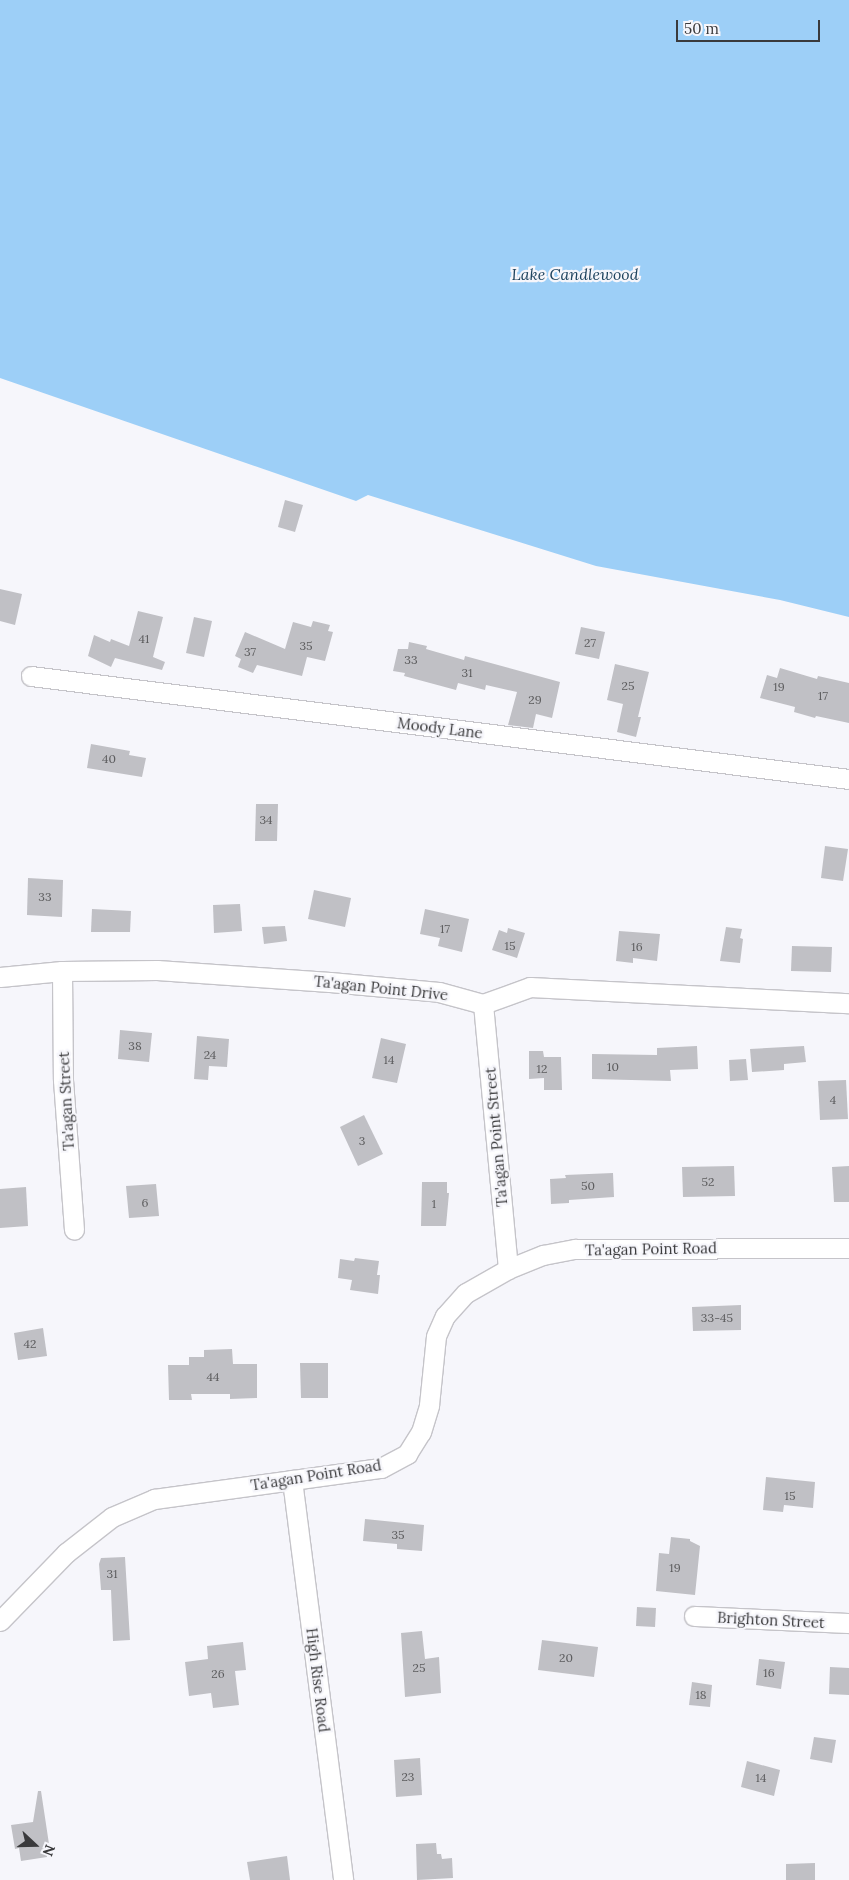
<!DOCTYPE html>
<style>
body{margin:0}
#map{position:relative;width:849px;height:1880px;overflow:hidden;background:#f6f6fb;font-family:Lora,serif}
div>[style]{position:absolute}
.water>*{inset:0;background:#9dcff7}
.building>*{inset:0;background:#c0c0c5}
.roads{filter:drop-shadow(1px 0 #c5c4c9) drop-shadow(-1px 0 #c5c4c9) drop-shadow(0 1px #c5c4c9) drop-shadow(0 -1px #c5c4c9)}
.minor>*{height:19px;margin:-9.5px;padding:0 9.5px;transform-origin:9.5px;border-radius:9.5px;background:#fff}
span{translate:-50% -50%;white-space:nowrap;text-align:center;line-height:1.15;-webkit-text-stroke:4.5px #f6f6fb;paint-order:stroke}
.number-label{font-size:12px;color:#5c5c5e}
.number-label span{-webkit-text-stroke-width:0}
.street-label{font-size:15px;color:#3a3a3c}
.water-label{font-size:16px;color:#1e435e;font-style:italic}
.north{position:absolute;left:10px;top:1820px;width:50px;height:50px;-webkit-text-stroke:4px #f6f6fb;paint-order:stroke;rotate:111deg;font-size:14px;font-weight:700;line-height:20px;text-align:center;color:#3a3a3c}
.north::after{content:'';display:block;margin:auto;width:18px;height:22px;background:#3a3a3c;clip-path:polygon(50% 0,100% 100%,50% 72%,0 100%)}
.scale{position:absolute;left:676px;top:20px;width:144px;height:22px;box-sizing:border-box;border:2px solid #3a3a3c;border-top:0;padding-left:6px;font-size:15px;line-height:18px;white-space:nowrap;color:#3a3a3c;-webkit-text-stroke:4px #f6f6fb;paint-order:stroke}
</style>
<div id="map">
<div class="water">
<div style="clip-path:polygon(0 0,849px 0,849px 617px,780px 600px,596px 566px,368px 495px,356px 501px,0 378px)"></div>
</div>
<div class="building">
<div style="clip-path:polygon(285px 500px,303px 505px,295px 532px,278px 527px)"></div>
<div style="clip-path:polygon(0 589px,22px 594px,15px 625px,0 621px)"></div>
<div style="clip-path:polygon(138px 611px,163px 617px,153px 657px,165px 662px,162px 670px,115px 658px,111px 667px,88px 656px,94px 635px,110px 642px,111px 639px,129px 646px)"></div>
<div style="clip-path:polygon(194px 617px,212px 621px,204px 657px,186px 653px)"></div>
<div style="clip-path:polygon(313px 621px,330px 625px,328px 631px,333px 632px,325px 661px,307px 657px,302px 676px,257px 665px,253px 673px,238px 667px,241px 659px,235px 656px,245px 632px,285px 649px,293px 622px,311px 627px)"></div>
<div style="clip-path:polygon(581px 627px,605px 632px,599px 659px,575px 654px)"></div>
<div style="clip-path:polygon(409px 642px,427px 646px,426px 649px,464px 660px,465px 656px,560px 682px,552px 718px,536px 714px,533px 728px,508px 725px,517px 692px,486px 685px,485px 690px,458px 683px,456px 690px,404px 676px,405px 673px,393px 671px,398px 649px,408px 649px)"></div>
<div style="clip-path:polygon(615px 664px,649px 672px,638px 717px,641px 717px,636px 737px,617px 732px,623px 704px,607px 700px)"></div>
<div style="clip-path:polygon(780px 668px,817px 679px,818px 676px,849px 683px,849px 723px,816px 716px,815px 718px,794px 712px,795px 707px,760px 698px,767px 675px,777px 678px)"></div>
<div style="clip-path:polygon(91px 744px,130px 751px,129px 755px,146px 758px,142px 777px,87px 768px)"></div>
<div style="clip-path:polygon(256px 804px,278px 804px,277px 841px,255px 841px)"></div>
<div style="clip-path:polygon(825px 846px,848px 849px,843px 881px,821px 878px)"></div>
<div style="clip-path:polygon(28px 878px,63px 880px,62px 917px,27px 915px)"></div>
<div style="clip-path:polygon(314px 890px,351px 898px,345px 927px,308px 919px)"></div>
<div style="clip-path:polygon(240px 904px,242px 931px,214px 933px,213px 905px)"></div>
<div style="clip-path:polygon(92px 909px,131px 911px,130px 932px,91px 932px)"></div>
<div style="clip-path:polygon(425px 909px,469px 919px,462px 952px,438px 946px,440px 938px,420px 934px)"></div>
<div style="clip-path:polygon(285px 926px,287px 941px,264px 944px,262px 927px)"></div>
<div style="clip-path:polygon(726px 927px,742px 929px,740px 938px,743px 939px,740px 963px,720px 961px)"></div>
<div style="clip-path:polygon(508px 928px,525px 933px,517px 958px,492px 950px,499px 930px,507px 933px)"></div>
<div style="clip-path:polygon(619px 931px,660px 934px,657px 961px,633px 958px,633px 963px,616px 961px)"></div>
<div style="clip-path:polygon(792px 946px,832px 947px,831px 972px,791px 971px)"></div>
<div style="clip-path:polygon(120px 1030px,152px 1033px,149px 1062px,118px 1059px)"></div>
<div style="clip-path:polygon(197px 1036px,229px 1039px,227px 1067px,209px 1066px,208px 1080px,194px 1079px)"></div>
<div style="clip-path:polygon(381px 1038px,406px 1044px,397px 1083px,372px 1078px)"></div>
<div style="clip-path:polygon(697px 1046px,698px 1069px,670px 1070px,671px 1081px,592px 1079px,592px 1054px,657px 1055px,657px 1048px)"></div>
<div style="clip-path:polygon(804px 1046px,806px 1062px,784px 1064px,784px 1070px,752px 1072px,750px 1049px)"></div>
<div style="clip-path:polygon(529px 1051px,543px 1051px,544px 1057px,561px 1057px,562px 1090px,544px 1090px,544px 1078px,529px 1079px)"></div>
<div style="clip-path:polygon(746px 1059px,748px 1080px,730px 1081px,729px 1060px)"></div>
<div style="clip-path:polygon(846px 1080px,848px 1119px,820px 1120px,818px 1081px)"></div>
<div style="clip-path:polygon(364px 1115px,383px 1154px,358px 1166px,340px 1127px)"></div>
<div style="clip-path:polygon(734px 1166px,735px 1196px,683px 1197px,682px 1167px)"></div>
<div style="clip-path:polygon(849px 1166px,849px 1202px,834px 1202px,832px 1167px)"></div>
<div style="clip-path:polygon(613px 1173px,614px 1197px,569px 1200px,569px 1203px,551px 1204px,550px 1179px,566px 1178px,565px 1175px)"></div>
<div style="clip-path:polygon(422px 1182px,447px 1182px,447px 1193px,449px 1193px,446px 1226px,421px 1226px)"></div>
<div style="clip-path:polygon(156px 1184px,159px 1216px,129px 1218px,126px 1186px)"></div>
<div style="clip-path:polygon(26px 1187px,28px 1226px,0 1228px,0 1189px)"></div>
<div style="clip-path:polygon(355px 1258px,379px 1261px,377px 1275px,380px 1275px,378px 1294px,350px 1290px,352px 1280px,338px 1278px,340px 1259px,354px 1261px)"></div>
<div style="clip-path:polygon(741px 1305px,741px 1330px,693px 1331px,692px 1307px)"></div>
<div style="clip-path:polygon(43px 1328px,47px 1356px,18px 1360px,14px 1333px)"></div>
<div style="clip-path:polygon(232px 1349px,233px 1364px,257px 1364px,257px 1398px,230px 1399px,230px 1394px,191px 1394px,192px 1400px,169px 1400px,168px 1365px,189px 1365px,189px 1357px,204px 1357px,204px 1350px)"></div>
<div style="clip-path:polygon(300px 1363px,328px 1363px,328px 1398px,301px 1398px)"></div>
<div style="clip-path:polygon(766px 1477px,815px 1482px,813px 1508px,784px 1505px,783px 1512px,763px 1510px)"></div>
<div style="clip-path:polygon(365px 1519px,424px 1525px,422px 1551px,397px 1549px,397px 1544px,363px 1541px)"></div>
<div style="clip-path:polygon(671px 1537px,690px 1539px,690px 1541px,700px 1546px,695px 1595px,656px 1591px,659px 1553px,669px 1554px)"></div>
<div style="clip-path:polygon(125px 1557px,130px 1640px,113px 1641px,111px 1590px,101px 1590px,99px 1564px,101px 1558px)"></div>
<div style="clip-path:polygon(637px 1607px,656px 1608px,655px 1627px,636px 1626px)"></div>
<div style="clip-path:polygon(422px 1631px,425px 1659px,439px 1657px,441px 1693px,405px 1697px,401px 1633px)"></div>
<div style="clip-path:polygon(542px 1640px,598px 1647px,594px 1677px,538px 1670px)"></div>
<div style="clip-path:polygon(243px 1642px,246px 1670px,235px 1671px,239px 1705px,213px 1708px,211px 1693px,189px 1696px,185px 1662px,208px 1659px,207px 1646px)"></div>
<div style="clip-path:polygon(759px 1659px,785px 1662px,781px 1689px,756px 1685px)"></div>
<div style="clip-path:polygon(830px 1667px,849px 1668px,849px 1695px,829px 1694px)"></div>
<div style="clip-path:polygon(692px 1682px,712px 1685px,710px 1707px,689px 1705px)"></div>
<div style="clip-path:polygon(814px 1737px,836px 1740px,832px 1763px,810px 1759px)"></div>
<div style="clip-path:polygon(420px 1758px,422px 1795px,396px 1797px,394px 1760px)"></div>
<div style="clip-path:polygon(747px 1761px,780px 1770px,774px 1796px,741px 1787px)"></div>
<div style="clip-path:polygon(38px 1791px,41px 1791px,49px 1844px,46px 1844px,47px 1857px,21px 1861px,19px 1848px,15px 1849px,11px 1825px,33px 1822px)"></div>
<div style="clip-path:polygon(436px 1843px,437px 1854px,441px 1854px,442px 1859px,452px 1858px,453px 1878px,417px 1880px,416px 1844px)"></div>
<div style="clip-path:polygon(287px 1856px,290px 1880px,250px 1880px,247px 1862px)"></div>
<div style="clip-path:polygon(815px 1863px,815px 1880px,786px 1880px,786px 1864px)"></div>
</div>
<div class="roads">
<div class="minor">
<div style="left:31px;top:676px;width:824px;rotate:7.18deg"></div>
<div style="left:62px;top:971px;width:109px;rotate:89.5deg"></div>
<div style="left:63px;top:1080px;width:150px;rotate:85.8deg"></div>
<div style="left:0;top:977px;width:62px;rotate:-5.5deg"></div>
<div style="left:62px;top:971px;width:95px;rotate:-0.6deg"></div>
<div style="left:157px;top:970px;width:173px;rotate:4deg"></div>
<div style="left:330px;top:982px;width:109px;rotate:5.2deg"></div>
<div style="left:439px;top:992px;width:46px;rotate:15.3deg"></div>
<div style="left:483px;top:1004px;width:50px;rotate:-19.9deg"></div>
<div style="left:530px;top:987px;width:319px;rotate:2.9deg"></div>
<div style="left:483px;top:1004px;width:266px;rotate:84.6deg"></div>
<div style="left:292px;top:1480px;width:403px;rotate:82.7deg"></div>
<div style="left:694px;top:1616px;width:155px;rotate:2.6deg"></div>
<div style="left:0;top:1621px;width:95px;rotate:-45.9deg"></div>
<div style="left:66px;top:1553px;width:58px;rotate:-38deg"></div>
<div style="left:112px;top:1517px;width:46px;rotate:-23.2deg"></div>
<div style="left:154px;top:1499px;width:229px;rotate:-7.8deg"></div>
<div style="left:381px;top:1468px;width:30px;rotate:-28deg"></div>
<div style="left:407px;top:1454px;width:26px;rotate:-58deg"></div>
<div style="left:421px;top:1432px;width:28px;rotate:-73deg"></div>
<div style="left:429px;top:1405px;width:69px;rotate:-84.2deg"></div>
<div style="left:436px;top:1336px;width:22px;rotate:-66deg"></div>
<div style="left:445px;top:1316px;width:31px;rotate:-48deg"></div>
<div style="left:466px;top:1293px;width:48px;rotate:-29.7deg"></div>
<div style="left:508px;top:1269px;width:38px;rotate:-22deg"></div>
<div style="left:543px;top:1255px;width:33px;rotate:-11deg"></div>
<div style="left:575px;top:1249px;width:274px;rotate:-0.2deg"></div>
</div>
</div>
<div class="number-label">
<span style="left:144px;top:639px">41</span>
<span style="left:590px;top:643px">27</span>
<span style="left:306px;top:646px">35</span>
<span style="left:250px;top:652px">37</span>
<span style="left:411px;top:660px">33</span>
<span style="left:467px;top:673px">31</span>
<span style="left:628px;top:686px">25</span>
<span style="left:779px;top:687px">19</span>
<span style="left:823px;top:696px">17</span>
<span style="left:535px;top:700px">29</span>
<span style="left:109px;top:759px">40</span>
<span style="left:266px;top:820px">34</span>
<span style="left:45px;top:897px">33</span>
<span style="left:445px;top:929px">17</span>
<span style="left:510px;top:946px">15</span>
<span style="left:637px;top:947px">16</span>
<span style="left:135px;top:1046px">38</span>
<span style="left:210px;top:1055px">24</span>
<span style="left:389px;top:1060px">14</span>
<span style="left:613px;top:1067px">10</span>
<span style="left:542px;top:1069px">12</span>
<span style="left:833px;top:1100px">4</span>
<span style="left:362px;top:1141px">3</span>
<span style="left:708px;top:1182px">52</span>
<span style="left:588px;top:1186px">50</span>
<span style="left:145px;top:1203px">6</span>
<span style="left:434px;top:1204px">1</span>
<span style="left:717px;top:1318px">33-45</span>
<span style="left:30px;top:1344px">42</span>
<span style="left:213px;top:1377px">44</span>
<span style="left:790px;top:1496px">15</span>
<span style="left:398px;top:1535px">35</span>
<span style="left:675px;top:1568px">19</span>
<span style="left:112px;top:1574px">31</span>
<span style="left:566px;top:1658px">20</span>
<span style="left:419px;top:1668px">25</span>
<span style="left:769px;top:1673px">16</span>
<span style="left:218px;top:1674px">26</span>
<span style="left:701px;top:1695px">18</span>
<span style="left:408px;top:1777px">23</span>
<span style="left:761px;top:1778px">14</span>
</div>
<div class="street-label">
<span style="left:440px;top:728px;rotate:7deg">Moody Lane</span>
<span style="left:381px;top:988px;rotate:6deg">Ta'agan Point Drive</span>
<span style="left:66px;top:1101px;rotate:-93deg">Ta'agan Street</span>
<span style="left:496px;top:1137px;rotate:-95deg">Ta'agan Point Street</span>
<span style="left:651px;top:1249px;rotate:-1deg">Ta'agan Point Road</span>
<span style="left:316px;top:1475px;rotate:-9deg">Ta'agan Point Road</span>
<span style="left:771px;top:1620px;rotate:3deg">Brighton Street</span>
<span style="left:318px;top:1680px;rotate:83deg">High Rise Road</span>
</div>
<div class="water-label">
<span style="left:575px;top:274px">Lake Candlewood</span>
</div>
<div class="north">N</div>
<div class="scale">50 m</div>
</div>
